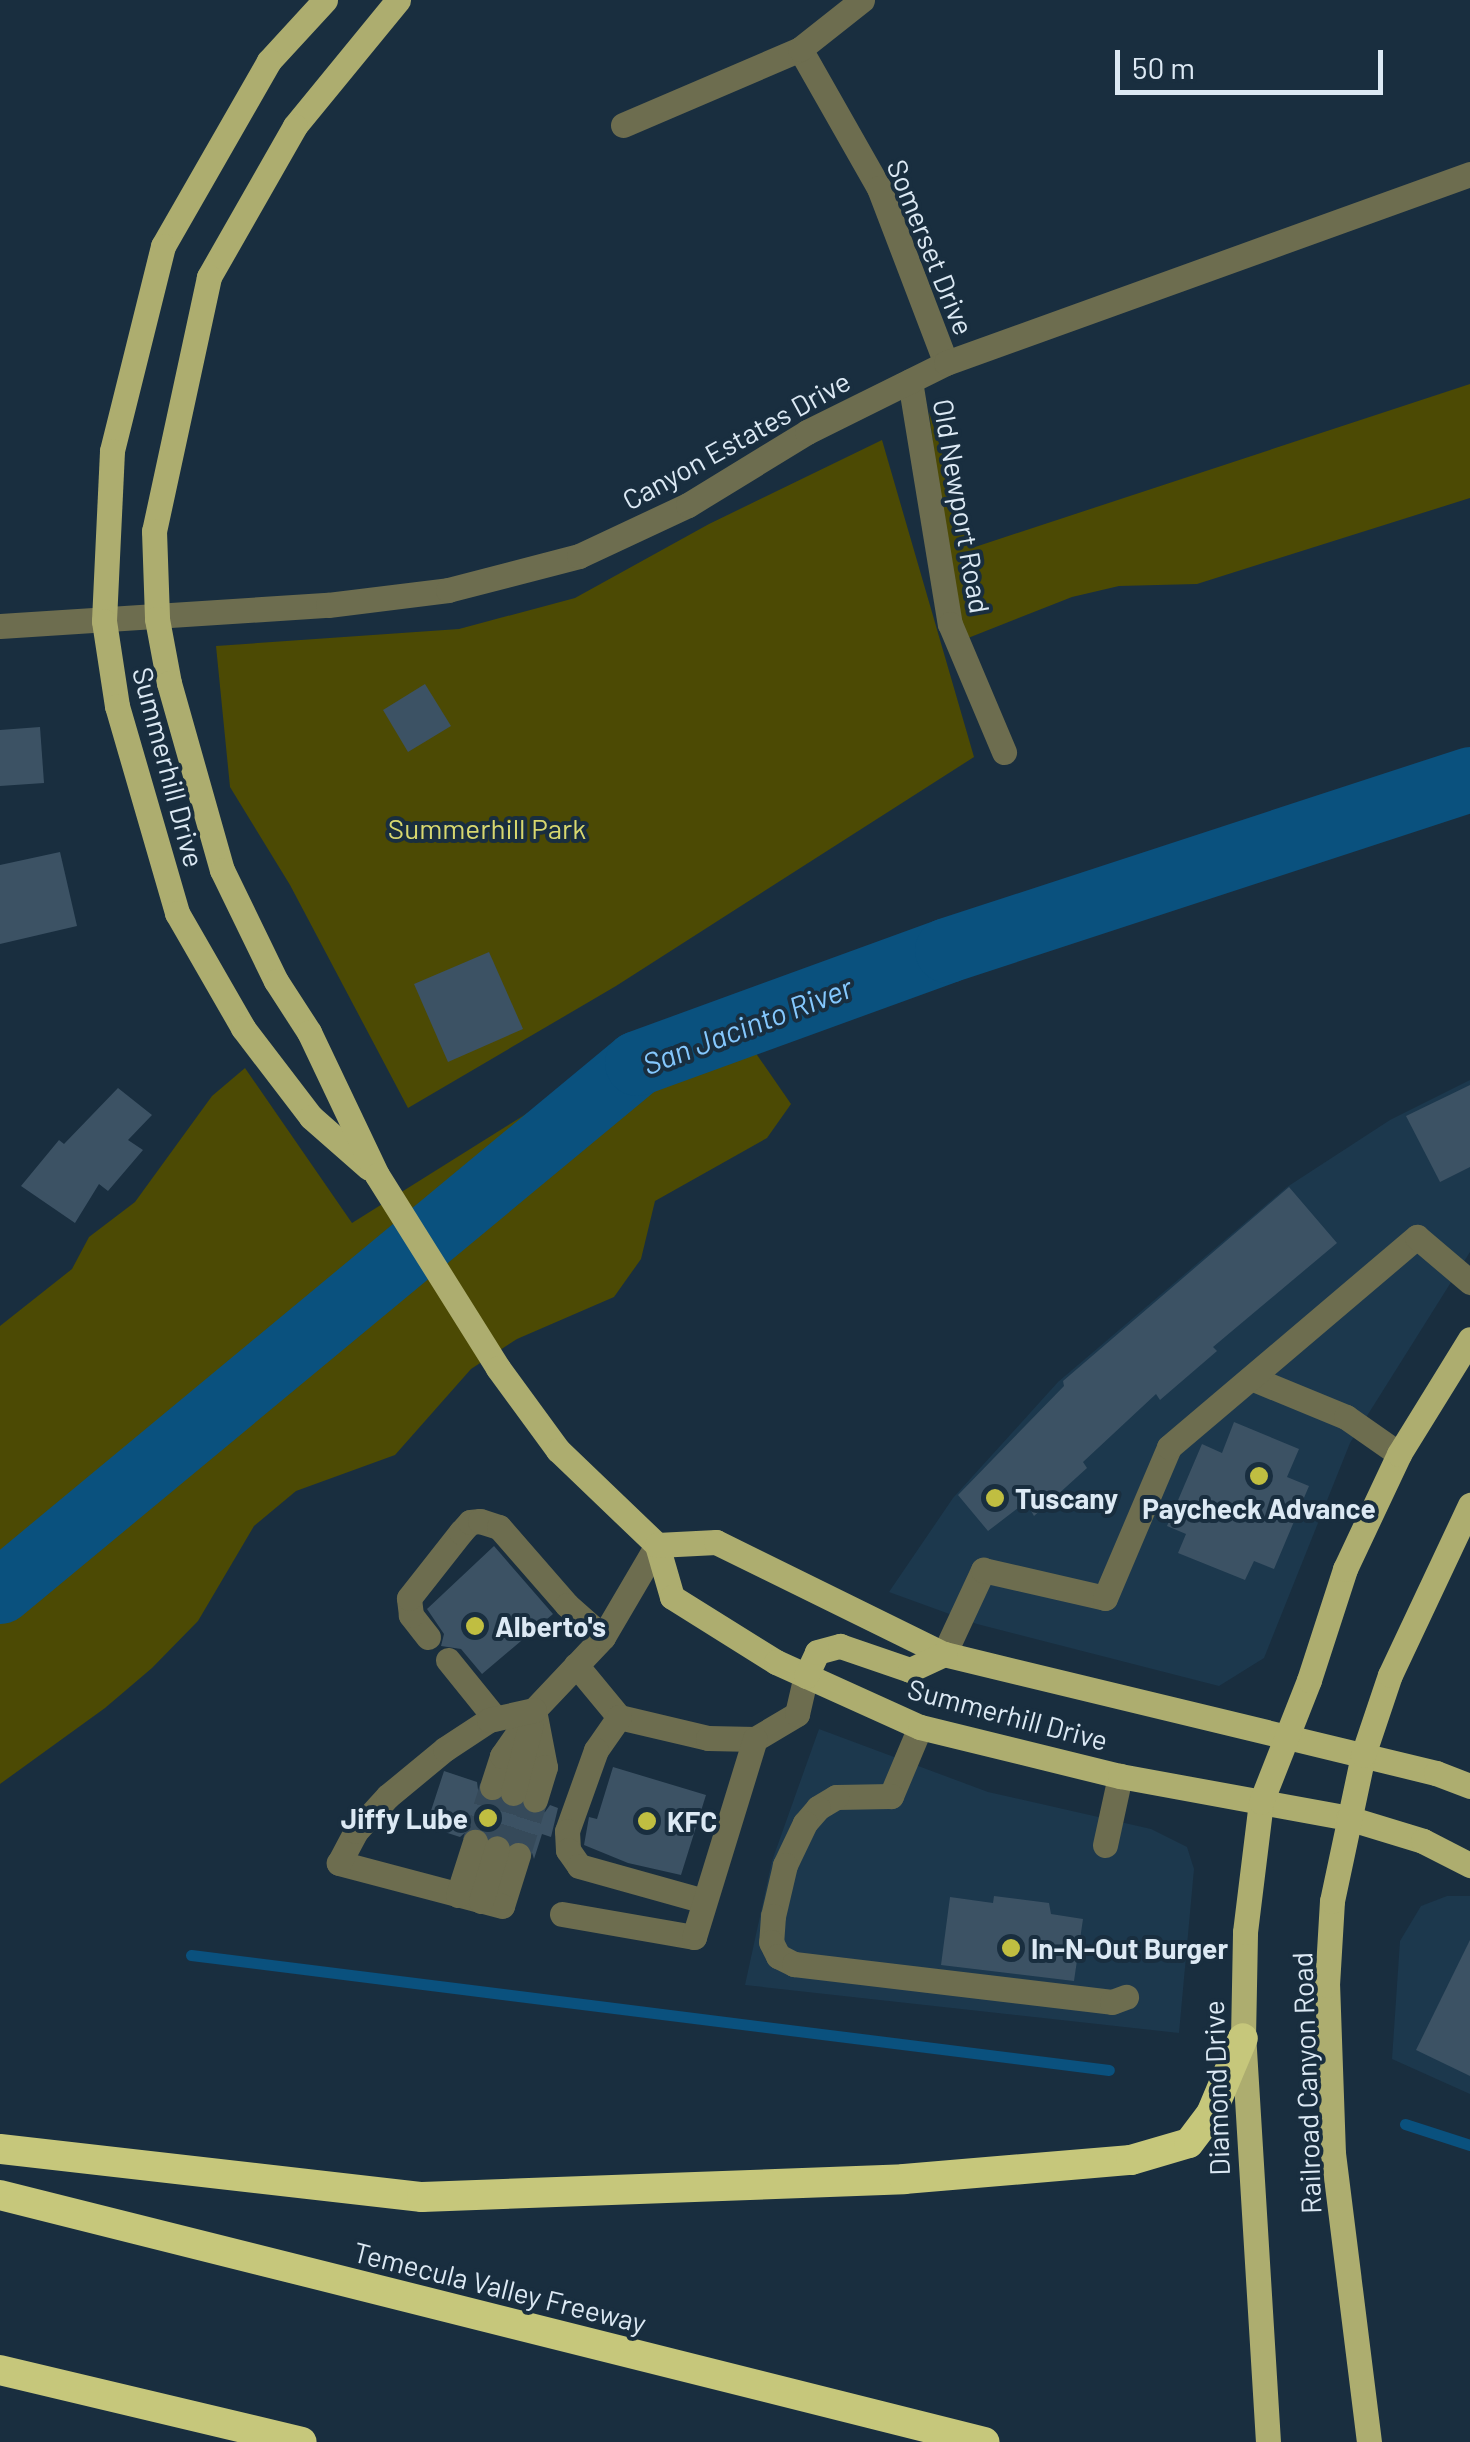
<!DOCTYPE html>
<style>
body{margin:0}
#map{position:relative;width:1470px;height:2442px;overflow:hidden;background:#192e3f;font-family:Barlow,sans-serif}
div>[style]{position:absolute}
.built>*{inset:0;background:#1c384d}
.green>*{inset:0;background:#4c4a04}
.stream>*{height:11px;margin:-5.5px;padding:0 5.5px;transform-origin:5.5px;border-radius:5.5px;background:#0a517e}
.river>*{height:65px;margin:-32.5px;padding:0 32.5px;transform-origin:32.5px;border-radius:32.5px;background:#0a517e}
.building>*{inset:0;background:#3c5264}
.minor-tunnel>*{height:25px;margin-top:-12.5px;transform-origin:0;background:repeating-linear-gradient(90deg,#364a5a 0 25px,transparent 0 37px)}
.minor>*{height:25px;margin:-12.5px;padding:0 12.5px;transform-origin:12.5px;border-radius:12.5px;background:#6d6d4f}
.major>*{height:25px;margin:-12.5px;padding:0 12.5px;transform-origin:12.5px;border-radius:12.5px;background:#adad6f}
.highway>*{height:30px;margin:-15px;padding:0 15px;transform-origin:15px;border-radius:15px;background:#c6c77b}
.dots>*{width:28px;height:28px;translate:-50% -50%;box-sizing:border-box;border:5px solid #192e3f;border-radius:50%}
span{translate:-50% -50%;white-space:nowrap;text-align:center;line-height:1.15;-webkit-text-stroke:8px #192e3f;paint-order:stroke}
.street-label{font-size:28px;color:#dce9f4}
.park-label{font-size:28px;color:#d8d86f}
.poi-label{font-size:28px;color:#dce9f4;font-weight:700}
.left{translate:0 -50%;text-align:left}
.right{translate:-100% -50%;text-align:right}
.water-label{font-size:30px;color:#85c8fe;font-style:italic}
.scale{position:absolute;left:1115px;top:50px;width:268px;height:45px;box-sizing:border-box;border:5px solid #dce9f4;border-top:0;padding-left:12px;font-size:30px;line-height:35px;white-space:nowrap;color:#dce9f4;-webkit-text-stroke:8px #192e3f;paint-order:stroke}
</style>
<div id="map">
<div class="built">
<div style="clip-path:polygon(1470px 1080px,1470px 1252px,1350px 1443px,1264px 1658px,1219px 1686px,977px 1624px,889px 1592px,953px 1498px,1058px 1382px,1287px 1187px,1390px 1120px)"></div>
<div style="clip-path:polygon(819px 1729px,988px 1792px,1151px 1829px,1187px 1847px,1194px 1869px,1179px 2033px,745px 1985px,772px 1861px)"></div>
<div style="clip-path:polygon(1447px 1896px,1470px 1896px,1470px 2094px,1392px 2059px,1400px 1941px,1421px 1906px)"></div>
</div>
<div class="green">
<div style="clip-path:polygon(1470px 384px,1470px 498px,1197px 584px,1119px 586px,1072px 597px,958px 642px,929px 412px,972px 548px)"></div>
<div style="clip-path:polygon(882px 440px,974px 757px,616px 986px,408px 1108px,290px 885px,230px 787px,216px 646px,459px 629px,575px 598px,709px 524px)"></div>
<div style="clip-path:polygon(701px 1016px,737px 1026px,791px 1104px,767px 1138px,655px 1201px,641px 1259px,614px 1297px,517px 1339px,471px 1369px,395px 1455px,296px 1491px,254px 1526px,198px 1621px,152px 1668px,105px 1708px,0 1784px,0 1326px,72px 1269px,89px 1237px,135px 1202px,212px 1096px,245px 1068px,352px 1223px,660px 1030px)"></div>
</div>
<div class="stream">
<div style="left:191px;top:1955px;width:925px;rotate:7.14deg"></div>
<div style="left:1405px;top:2124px;width:68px;rotate:17.9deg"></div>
</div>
<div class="river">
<div style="left:0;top:1591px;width:827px;rotate:-39.65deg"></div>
<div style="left:637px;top:1063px;width:330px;rotate:-20deg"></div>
<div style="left:947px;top:950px;width:550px;rotate:-18.11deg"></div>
</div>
<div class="building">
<div style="clip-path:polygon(425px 684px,451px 726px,408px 752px,383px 710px)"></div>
<div style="clip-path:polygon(40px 727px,44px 783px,0 786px,0 730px)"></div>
<div style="clip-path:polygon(60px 852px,77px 926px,0 944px,0 865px)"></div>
<div style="clip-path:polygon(489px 952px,523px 1029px,448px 1062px,414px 984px)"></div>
<div style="clip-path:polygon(1470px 1085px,1470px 1167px,1440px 1182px,1406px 1116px)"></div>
<div style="clip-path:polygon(118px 1088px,152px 1115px,128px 1140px,143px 1150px,108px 1191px,99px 1184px,75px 1223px,21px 1186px,59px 1140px,64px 1144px)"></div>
<div style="clip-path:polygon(1289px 1187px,1337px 1243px,1213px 1347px,1217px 1351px,1160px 1400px,1156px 1394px,1083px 1462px,1087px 1468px,1034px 1516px,1026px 1502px,988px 1531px,958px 1495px,1064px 1386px,1063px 1381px)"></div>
<div style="clip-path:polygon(1234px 1422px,1299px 1449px,1287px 1477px,1309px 1486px,1274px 1569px,1254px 1561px,1245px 1580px,1178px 1553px,1186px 1534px,1167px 1526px,1202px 1444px,1222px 1453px)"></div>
<div style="clip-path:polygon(494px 1546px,553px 1614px,482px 1674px,461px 1649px,441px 1646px,444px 1634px,427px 1609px)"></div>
<div style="clip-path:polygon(613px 1767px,706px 1795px,681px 1875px,628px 1863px,584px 1845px,589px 1817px,597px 1819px)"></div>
<div style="clip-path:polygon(444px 1771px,477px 1782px,479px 1797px,488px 1803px,521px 1807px,531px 1816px,545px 1812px,550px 1805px,558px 1808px,551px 1837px,542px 1834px,534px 1859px,529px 1843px,511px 1841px,503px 1833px,489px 1834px,473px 1826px,460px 1837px,426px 1826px)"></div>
<div style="clip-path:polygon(994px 1896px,1049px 1903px,1051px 1914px,1083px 1919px,1074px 1981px,941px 1965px,950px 1897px,993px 1903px)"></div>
<div style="clip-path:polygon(1470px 1940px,1470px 2076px,1416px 2050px)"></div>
</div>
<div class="minor-tunnel">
<div style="left:475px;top:1842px;width:58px;rotate:-72.8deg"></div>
<div style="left:497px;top:1848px;width:57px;rotate:-73.8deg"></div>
<div style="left:518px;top:1855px;width:58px;rotate:-72.8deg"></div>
</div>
<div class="minor">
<div style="left:800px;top:49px;width:160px;rotate:60.4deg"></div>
<div style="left:879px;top:188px;width:187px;rotate:69.1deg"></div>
<div style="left:623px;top:125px;width:193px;rotate:-23.2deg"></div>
<div style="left:800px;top:49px;width:79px;rotate:-38.3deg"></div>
<div style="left:910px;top:381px;width:246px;rotate:80.7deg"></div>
<div style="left:950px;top:624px;width:139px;rotate:67.1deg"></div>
<div style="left:0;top:626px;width:329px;rotate:-3.7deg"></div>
<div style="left:328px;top:605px;width:121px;rotate:-7.1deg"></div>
<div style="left:448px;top:590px;width:135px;rotate:-14.5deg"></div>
<div style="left:579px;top:556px;width:120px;rotate:-25.1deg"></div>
<div style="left:688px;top:505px;width:140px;rotate:-31.5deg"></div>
<div style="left:807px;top:432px;width:155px;rotate:-26.4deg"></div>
<div style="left:946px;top:363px;width:557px;rotate:-19.83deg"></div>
<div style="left:1251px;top:1378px;width:103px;rotate:22.3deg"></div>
<div style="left:1346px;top:1417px;width:65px;rotate:34.9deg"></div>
<div style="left:428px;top:1637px;width:28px;rotate:-128deg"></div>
<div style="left:411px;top:1615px;width:17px;rotate:-97deg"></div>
<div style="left:409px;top:1598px;width:84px;rotate:-51.8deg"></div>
<div style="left:461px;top:1532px;width:13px;rotate:-48deg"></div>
<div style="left:470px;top:1522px;width:10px;rotate:-6deg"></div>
<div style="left:480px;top:1521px;width:20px;rotate:18deg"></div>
<div style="left:499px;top:1527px;width:103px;rotate:48.9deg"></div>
<div style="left:567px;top:1605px;width:48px;rotate:41.6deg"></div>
<div style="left:944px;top:1654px;width:93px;rotate:-65.1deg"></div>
<div style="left:983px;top:1570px;width:125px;rotate:12.9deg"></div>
<div style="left:1105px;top:1598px;width:164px;rotate:-67deg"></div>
<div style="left:1169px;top:1447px;width:325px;rotate:-40.3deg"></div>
<div style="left:1417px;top:1237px;width:70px;rotate:40.3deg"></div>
<div style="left:448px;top:1660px;width:75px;rotate:51deg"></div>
<div style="left:576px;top:1665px;width:67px;rotate:50.4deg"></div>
<div style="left:619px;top:1717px;width:91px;rotate:13.3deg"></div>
<div style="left:708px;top:1738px;width:47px;rotate:1.2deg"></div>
<div style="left:755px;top:1739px;width:49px;rotate:-30.8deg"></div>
<div style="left:797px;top:1714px;width:39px;rotate:-77deg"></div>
<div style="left:534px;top:1710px;width:58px;rotate:79.1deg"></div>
<div style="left:545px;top:1767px;width:34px;rotate:107deg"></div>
<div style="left:619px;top:1717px;width:40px;rotate:124.9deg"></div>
<div style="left:596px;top:1750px;width:86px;rotate:109.7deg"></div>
<div style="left:567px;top:1831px;width:19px;rotate:87deg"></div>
<div style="left:568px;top:1850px;width:19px;rotate:55deg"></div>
<div style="left:579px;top:1866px;width:130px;rotate:15.6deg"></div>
<div style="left:920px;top:1727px;width:75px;rotate:112.8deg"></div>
<div style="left:891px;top:1796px;width:55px;rotate:179deg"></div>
<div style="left:836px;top:1797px;width:21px;rotate:149deg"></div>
<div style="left:818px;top:1808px;width:20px;rotate:131deg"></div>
<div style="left:805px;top:1823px;width:47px;rotate:115.5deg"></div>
<div style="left:785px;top:1865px;width:52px;rotate:103.2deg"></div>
<div style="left:773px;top:1916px;width:26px;rotate:94deg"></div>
<div style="left:771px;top:1942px;width:16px;rotate:63deg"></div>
<div style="left:778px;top:1956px;width:18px;rotate:27deg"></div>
<div style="left:794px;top:1964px;width:320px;rotate:6.8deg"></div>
<div style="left:1112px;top:2002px;width:15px;rotate:-20deg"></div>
<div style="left:492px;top:1787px;width:33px;rotate:-72deg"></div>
<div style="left:502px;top:1756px;width:56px;rotate:-55.2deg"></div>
<div style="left:534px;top:1710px;width:100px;rotate:-46.6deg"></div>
<div style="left:603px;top:1637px;width:107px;rotate:-59.6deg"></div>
<div style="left:513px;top:1793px;width:71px;rotate:-75.4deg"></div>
<div style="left:1105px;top:1845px;width:71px;rotate:-77.7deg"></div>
<div style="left:518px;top:1855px;width:53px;rotate:107.4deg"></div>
<div style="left:502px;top:1906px;width:169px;rotate:-165.2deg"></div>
<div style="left:339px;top:1863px;width:36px;rotate:-62deg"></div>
<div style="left:356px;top:1831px;width:47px;rotate:-47.6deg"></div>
<div style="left:388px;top:1796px;width:74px;rotate:-39.5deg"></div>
<div style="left:445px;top:1749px;width:53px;rotate:-33.4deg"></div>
<div style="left:489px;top:1720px;width:46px;rotate:-12.5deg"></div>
<div style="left:458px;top:1895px;width:56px;rotate:-72.2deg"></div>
<div style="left:481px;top:1901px;width:55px;rotate:-73.2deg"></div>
<div style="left:562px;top:1914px;width:134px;rotate:9.9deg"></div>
<div style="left:694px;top:1937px;width:207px;rotate:-72.9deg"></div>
</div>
<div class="major">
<div style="left:325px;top:0;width:83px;rotate:132.6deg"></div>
<div style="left:269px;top:61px;width:213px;rotate:119.8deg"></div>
<div style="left:163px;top:246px;width:211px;rotate:104deg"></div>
<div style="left:112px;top:451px;width:170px;rotate:92.7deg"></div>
<div style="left:104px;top:621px;width:86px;rotate:81.3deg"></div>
<div style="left:117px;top:706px;width:216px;rotate:73.8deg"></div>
<div style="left:177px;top:913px;width:133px;rotate:60.1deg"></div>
<div style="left:243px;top:1028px;width:112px;rotate:52.6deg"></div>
<div style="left:311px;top:1117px;width:77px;rotate:41.3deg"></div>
<div style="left:398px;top:0;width:163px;rotate:129.3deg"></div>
<div style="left:295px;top:126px;width:174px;rotate:119.7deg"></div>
<div style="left:209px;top:277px;width:260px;rotate:102.2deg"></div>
<div style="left:154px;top:531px;width:88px;rotate:88deg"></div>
<div style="left:157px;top:619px;width:65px;rotate:79.4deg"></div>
<div style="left:169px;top:683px;width:194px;rotate:74.2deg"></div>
<div style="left:222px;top:870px;width:123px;rotate:64.1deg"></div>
<div style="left:276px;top:981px;width:61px;rotate:57.1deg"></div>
<div style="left:309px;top:1032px;width:158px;rotate:64.6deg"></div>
<div style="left:377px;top:1175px;width:228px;rotate:57.9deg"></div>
<div style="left:498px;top:1368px;width:102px;rotate:53.8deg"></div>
<div style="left:558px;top:1450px;width:137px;rotate:43.8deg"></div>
<div style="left:657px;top:1545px;width:54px;rotate:73.9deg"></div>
<div style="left:672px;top:1597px;width:123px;rotate:32deg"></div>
<div style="left:776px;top:1662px;width:158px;rotate:24.3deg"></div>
<div style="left:920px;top:1727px;width:206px;rotate:13.8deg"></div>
<div style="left:1120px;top:1776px;width:232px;rotate:10.4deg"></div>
<div style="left:1348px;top:1818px;width:78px;rotate:17deg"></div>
<div style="left:1423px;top:1841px;width:53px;rotate:27.1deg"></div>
<div style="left:657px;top:1545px;width:59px;rotate:-2.9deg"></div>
<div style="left:716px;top:1542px;width:254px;rotate:26.2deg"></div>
<div style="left:944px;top:1654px;width:506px;rotate:13.6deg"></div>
<div style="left:1436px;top:1773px;width:36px;rotate:21deg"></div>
<div style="left:806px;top:1676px;width:26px;rotate:-65deg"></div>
<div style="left:817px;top:1652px;width:24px;rotate:-15deg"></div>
<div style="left:840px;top:1646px;width:74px;rotate:18.9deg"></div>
<div style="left:910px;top:1670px;width:38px;rotate:-25deg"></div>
<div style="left:1268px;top:2442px;width:405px;rotate:-93.5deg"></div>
<div style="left:1243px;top:2038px;width:106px;rotate:-88.9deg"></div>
<div style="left:1245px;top:1932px;width:131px;rotate:-83deg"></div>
<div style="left:1261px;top:1802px;width:131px;rotate:-68.5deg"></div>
<div style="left:1309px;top:1680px;width:117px;rotate:-72deg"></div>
<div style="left:1345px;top:1569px;width:127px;rotate:-64.8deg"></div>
<div style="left:1399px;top:1454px;width:135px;rotate:-58.3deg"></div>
<div style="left:1369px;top:2442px;width:290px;rotate:-97.1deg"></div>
<div style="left:1333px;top:2154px;width:169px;rotate:-92deg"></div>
<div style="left:1327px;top:1985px;width:84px;rotate:-86.6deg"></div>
<div style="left:1332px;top:1901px;width:149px;rotate:-78deg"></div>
<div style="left:1363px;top:1755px;width:84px;rotate:-71.4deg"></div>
<div style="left:1390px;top:1675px;width:188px;rotate:-64.8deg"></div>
</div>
<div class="highway">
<div style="left:0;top:2149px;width:425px;rotate:6.5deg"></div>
<div style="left:422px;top:2197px;width:482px;rotate:-2.1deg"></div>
<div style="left:904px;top:2179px;width:228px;rotate:-4.8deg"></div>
<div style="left:1131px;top:2160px;width:60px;rotate:-16.3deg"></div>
<div style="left:1189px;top:2143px;width:36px;rotate:-53deg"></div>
<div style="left:1211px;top:2114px;width:82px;rotate:-67.2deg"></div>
<div style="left:0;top:2195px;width:1015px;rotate:14.08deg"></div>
<div style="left:0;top:2370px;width:310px;rotate:13.4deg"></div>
</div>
<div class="dots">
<div style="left:1259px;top:1476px;background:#c0be41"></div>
<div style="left:995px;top:1498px;background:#c0be41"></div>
<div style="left:475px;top:1626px;background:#c0be41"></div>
<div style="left:488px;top:1818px;background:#c0be41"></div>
<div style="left:647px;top:1821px;background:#c0be41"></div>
<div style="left:1011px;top:1948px;background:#c0be41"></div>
</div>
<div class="street-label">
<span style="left:931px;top:247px;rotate:68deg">Somerset Drive</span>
<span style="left:736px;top:440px;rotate:-29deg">Canyon Estates Drive</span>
<span style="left:962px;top:506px;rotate:80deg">Old Newport Road</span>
<span style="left:169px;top:767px;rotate:75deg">Summerhill Drive</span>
<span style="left:1008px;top:1714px;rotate:15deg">Summerhill Drive</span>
<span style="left:1306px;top:2083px;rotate:-92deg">Railroad Canyon Road</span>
<span style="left:1216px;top:2088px;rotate:-92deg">Diamond Drive</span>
<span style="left:500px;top:2287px;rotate:14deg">Temecula Valley Freeway</span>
</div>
<div class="park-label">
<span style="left:487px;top:828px">Summerhill Park</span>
</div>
<div class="poi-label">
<span class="left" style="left:1015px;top:1498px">Tuscany</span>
<span style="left:1259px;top:1508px">Paycheck Advance</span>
<span class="left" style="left:495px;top:1626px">Alberto's</span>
<span class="right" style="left:468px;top:1818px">Jiffy Lube</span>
<span class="left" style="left:667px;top:1821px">KFC</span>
<span class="left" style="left:1031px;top:1948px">In-N-Out Burger</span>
</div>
<div class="water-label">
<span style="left:747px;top:1025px;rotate:-21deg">San Jacinto River</span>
</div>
<div class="scale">50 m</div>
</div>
